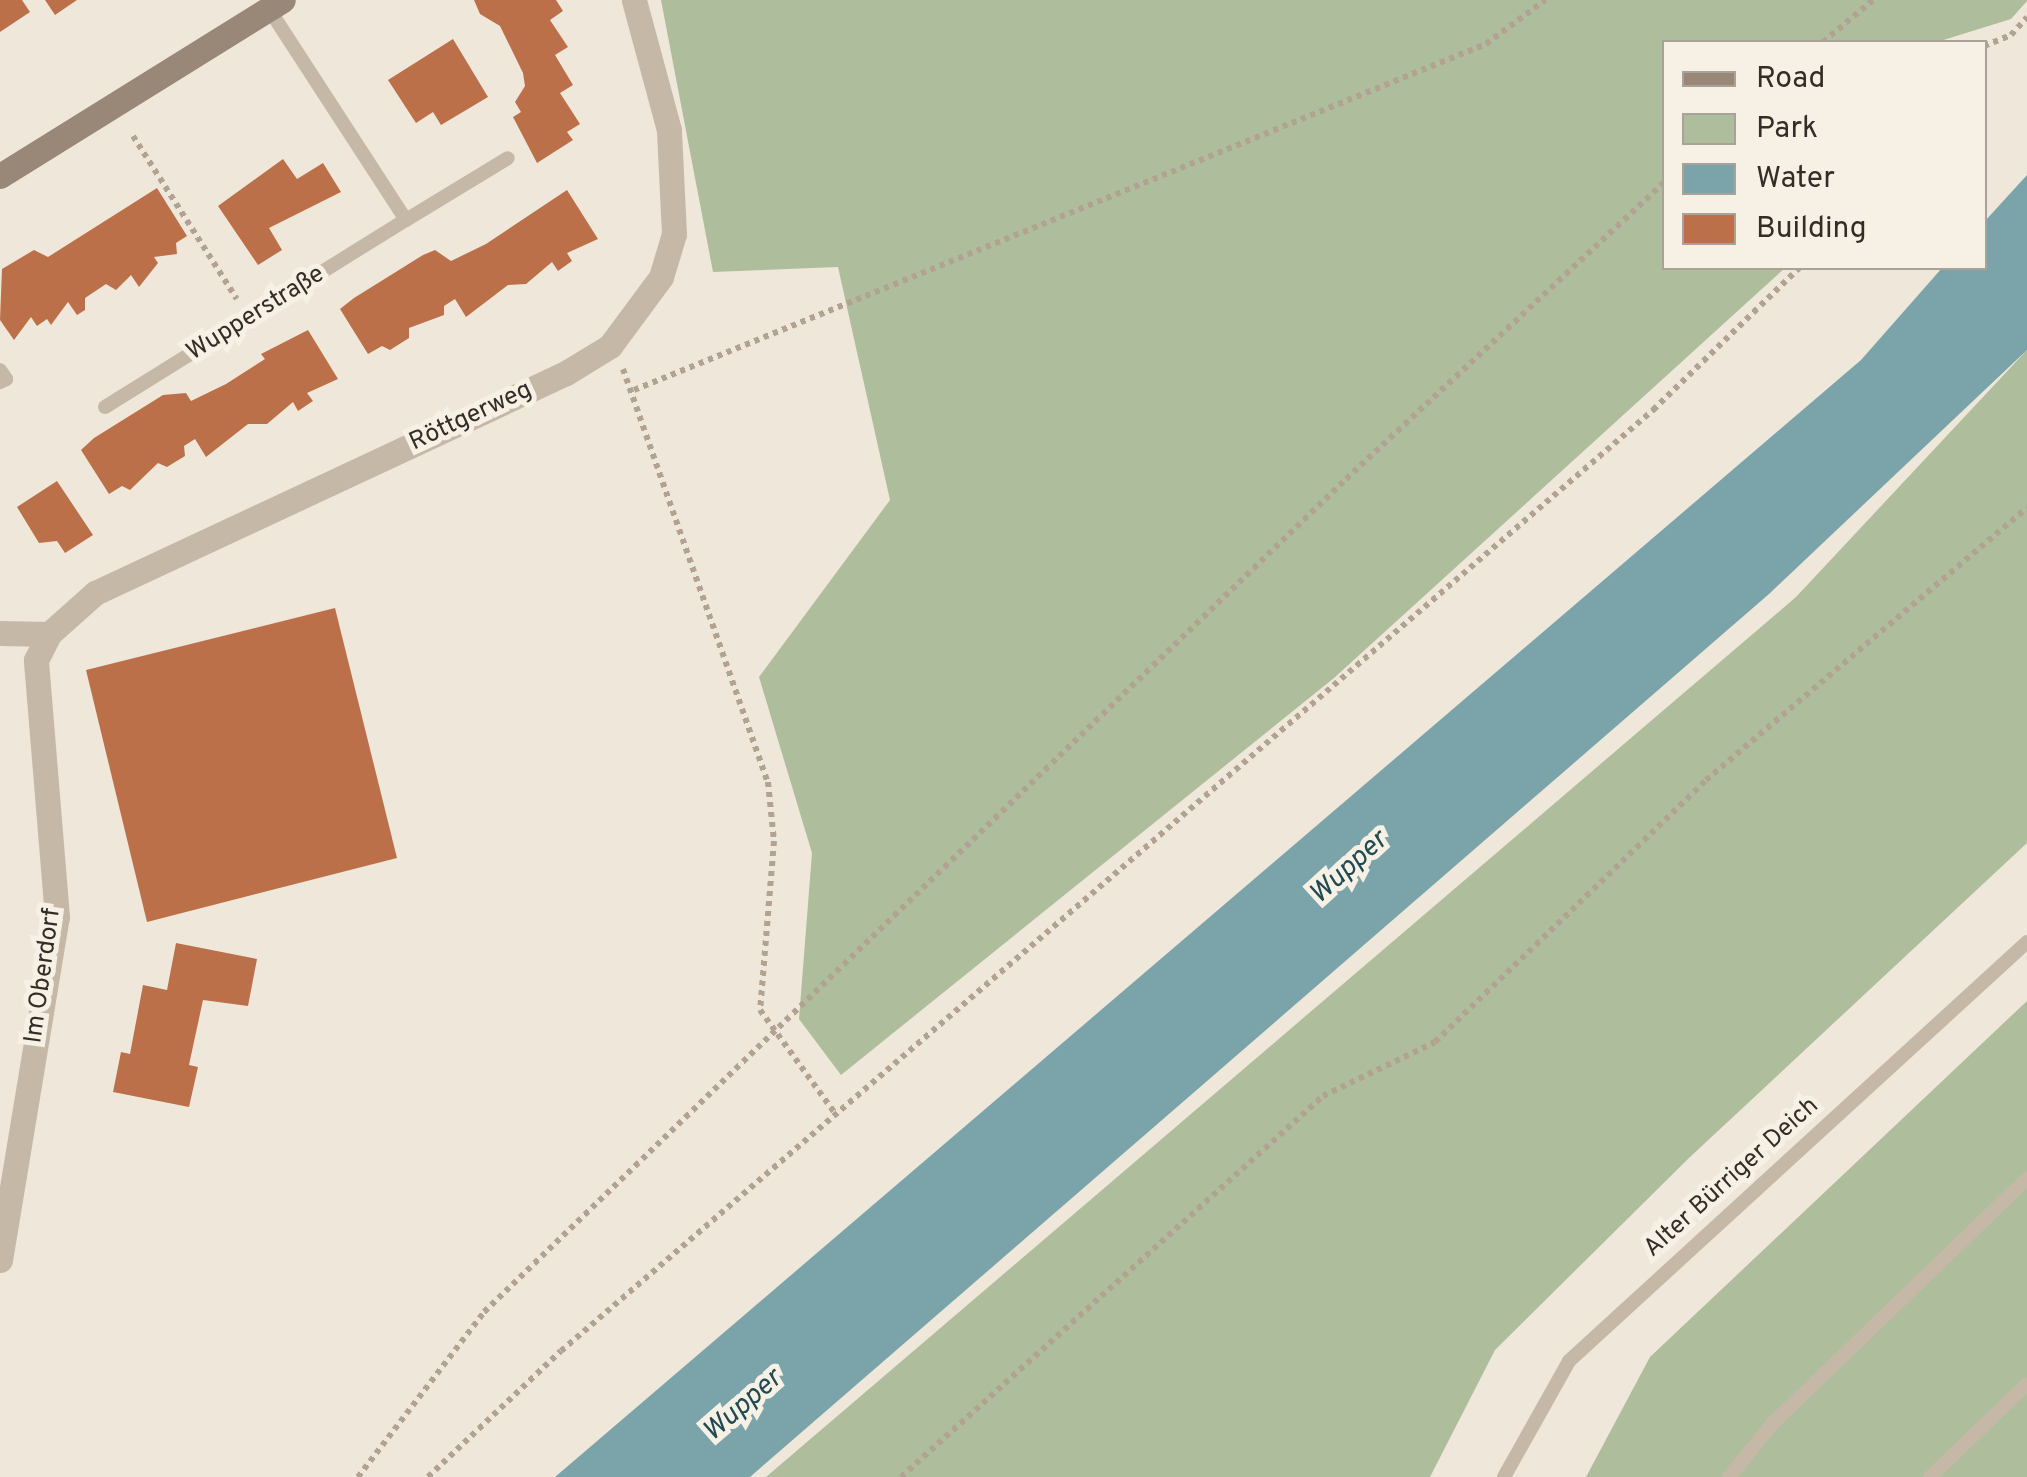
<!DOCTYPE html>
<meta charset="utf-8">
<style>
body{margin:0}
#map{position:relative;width:2027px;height:1477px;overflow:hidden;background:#efe7da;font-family:Overpass,sans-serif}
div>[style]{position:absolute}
.green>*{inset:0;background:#aebd9b}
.water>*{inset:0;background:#7ba4aa}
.building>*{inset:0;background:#bc704a}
.path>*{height:6px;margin-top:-3px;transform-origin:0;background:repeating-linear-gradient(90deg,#b1a291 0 5px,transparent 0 10px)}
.service>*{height:14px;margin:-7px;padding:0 7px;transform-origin:7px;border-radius:7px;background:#c6b8a7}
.minor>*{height:25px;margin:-12.5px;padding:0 12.5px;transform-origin:12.5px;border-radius:12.5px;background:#c6b8a7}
.secondary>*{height:25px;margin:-12.5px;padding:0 12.5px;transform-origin:12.5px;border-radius:12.5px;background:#998778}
span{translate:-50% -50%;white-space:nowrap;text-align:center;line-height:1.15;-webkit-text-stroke:10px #f7f1e5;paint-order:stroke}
.street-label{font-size:25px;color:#332c27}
.water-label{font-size:28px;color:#204951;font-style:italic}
.legend{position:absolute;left:1662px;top:40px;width:325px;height:230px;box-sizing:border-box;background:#f7f1e5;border:2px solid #a9a299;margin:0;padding:12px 18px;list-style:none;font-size:30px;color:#332c27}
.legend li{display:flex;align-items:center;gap:20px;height:50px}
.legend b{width:50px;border:2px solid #a9a299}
</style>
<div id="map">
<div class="green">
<div style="clip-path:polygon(661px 0,2027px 0,2027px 1px,2011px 19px,1937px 42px,1664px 42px,1664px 268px,1785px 268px,1334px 678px,841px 1075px,799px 1019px,812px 853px,759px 677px,890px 500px,838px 267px,713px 272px)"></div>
<div style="clip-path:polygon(2027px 350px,2027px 843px,1690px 1157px,1495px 1350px,1430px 1477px,766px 1477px,1796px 597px)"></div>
<div style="clip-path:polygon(2027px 1001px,2027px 1477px,1586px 1477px,1650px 1357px)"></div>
</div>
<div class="water">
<div style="clip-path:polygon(2027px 175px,2027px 350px,1769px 594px,750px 1477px,555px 1477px,1861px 360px,1942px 268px,1984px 268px,1985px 221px)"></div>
</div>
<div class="building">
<div style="clip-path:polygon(0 0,22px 0,30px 12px,0 32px)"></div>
<div style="clip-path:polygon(45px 0,77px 0,55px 15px)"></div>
<div style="clip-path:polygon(474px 0,556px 0,563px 11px,550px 20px,568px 47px,555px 55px,573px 85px,560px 93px,580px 124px,567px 132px,573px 140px,537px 163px,513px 117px,521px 112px,515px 102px,525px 86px,523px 73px,500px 26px,480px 14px)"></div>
<div style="clip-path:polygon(453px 39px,488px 97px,441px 125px,433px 112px,416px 123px,388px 80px)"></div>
<div style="clip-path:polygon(283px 159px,297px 179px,323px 163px,341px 192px,269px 228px,282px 250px,258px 265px,218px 206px)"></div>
<div style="clip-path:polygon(157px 188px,187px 236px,176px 243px,177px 254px,154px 257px,158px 263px,139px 287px,131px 275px,116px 290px,106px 284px,85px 298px,85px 310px,77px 315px,68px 302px,51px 325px,47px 319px,37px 326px,31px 317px,14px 340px,0 320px,2px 269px,34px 250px,48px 257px)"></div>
<div style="clip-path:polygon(567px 190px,598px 239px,567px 253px,572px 261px,558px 271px,552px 262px,526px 284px,508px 285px,466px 317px,455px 299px,444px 306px,444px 315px,409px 328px,409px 338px,390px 350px,382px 346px,368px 354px,340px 309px,354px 298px,423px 255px,435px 250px,451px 261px,486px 244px)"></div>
<div style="clip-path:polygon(308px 330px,338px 379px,307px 393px,313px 401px,298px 411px,293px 402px,267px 424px,248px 424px,206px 457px,195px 439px,184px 446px,185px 456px,167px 467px,158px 463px,130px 490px,122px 486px,109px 494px,81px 450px,94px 438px,163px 395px,186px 393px,191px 401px,226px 384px,265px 359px,261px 354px)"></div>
<div style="clip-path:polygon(57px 481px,93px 535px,65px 553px,57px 541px,39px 543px,17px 507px)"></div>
<div style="clip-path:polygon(335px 608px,397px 858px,147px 922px,86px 670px)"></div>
<div style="clip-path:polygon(176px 943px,257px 959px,248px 1006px,203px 1000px,189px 1065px,198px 1067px,189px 1107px,113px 1092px,121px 1052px,130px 1054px,143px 985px,167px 990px)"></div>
</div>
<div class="path">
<div style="left:1823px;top:42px;width:65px;rotate:-40deg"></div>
<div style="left:1984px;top:46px;width:29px;rotate:-22deg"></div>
<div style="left:2011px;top:35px;width:24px;rotate:-48deg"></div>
<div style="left:133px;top:136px;width:193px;rotate:57.5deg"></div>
<div style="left:623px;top:369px;width:438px;rotate:70.7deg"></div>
<div style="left:768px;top:782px;width:59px;rotate:84.2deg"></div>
<div style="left:774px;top:841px;width:170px;rotate:94.7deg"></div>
<div style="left:760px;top:1010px;width:131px;rotate:54deg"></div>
<div style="left:634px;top:390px;width:920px;rotate:-22.1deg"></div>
<div style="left:1486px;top:44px;width:74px;rotate:-36.7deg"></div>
<div style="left:358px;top:1477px;width:208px;rotate:-52.6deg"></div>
<div style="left:484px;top:1312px;width:1199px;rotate:-44.02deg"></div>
<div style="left:1346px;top:479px;width:435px;rotate:-43deg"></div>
<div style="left:428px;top:1477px;width:183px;rotate:-43.5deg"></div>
<div style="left:561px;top:1351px;width:1442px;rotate:-40.75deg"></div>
<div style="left:1653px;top:410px;width:204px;rotate:-44.2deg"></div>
<div style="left:901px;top:1477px;width:569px;rotate:-42.08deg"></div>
<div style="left:1323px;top:1096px;width:124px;rotate:-25.7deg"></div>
<div style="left:1435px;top:1042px;width:377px;rotate:-44deg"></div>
<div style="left:1706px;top:780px;width:421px;rotate:-40.3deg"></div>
</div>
<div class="service">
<div style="left:406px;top:220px;width:119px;rotate:-31.3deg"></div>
<div style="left:0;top:370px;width:11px;rotate:56deg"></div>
<div style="left:6px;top:379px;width:7px;rotate:153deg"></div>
<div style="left:105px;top:407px;width:354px;rotate:-31.9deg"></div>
<div style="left:406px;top:220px;width:252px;rotate:-123deg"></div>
<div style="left:1504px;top:1477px;width:133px;rotate:-60.7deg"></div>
<div style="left:1569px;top:1361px;width:621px;rotate:-42.45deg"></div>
<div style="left:1729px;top:1477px;width:68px;rotate:-50.9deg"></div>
<div style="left:1772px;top:1424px;width:354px;rotate:-43.9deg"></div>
<div style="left:1930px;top:1477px;width:134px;rotate:-43.8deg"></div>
</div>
<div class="minor">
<div style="left:0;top:633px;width:49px;rotate:1.2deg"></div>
<div style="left:0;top:1260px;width:348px;rotate:-80.6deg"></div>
<div style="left:57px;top:917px;width:258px;rotate:-94.7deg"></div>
<div style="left:36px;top:660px;width:29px;rotate:-63deg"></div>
<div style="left:49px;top:634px;width:62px;rotate:-41.7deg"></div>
<div style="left:95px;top:593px;width:520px;rotate:-25.04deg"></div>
<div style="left:566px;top:373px;width:52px;rotate:-31.5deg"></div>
<div style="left:610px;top:346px;width:86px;rotate:-53.5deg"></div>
<div style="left:661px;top:277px;width:45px;rotate:-73.2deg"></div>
<div style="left:674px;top:234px;width:104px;rotate:-92.8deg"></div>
<div style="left:669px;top:130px;width:135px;rotate:-105.1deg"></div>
</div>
<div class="secondary">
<div style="left:0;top:176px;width:333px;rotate:-31.9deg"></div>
</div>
<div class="street-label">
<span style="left:256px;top:314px;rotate:-32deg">Wupperstraße</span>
<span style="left:471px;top:417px;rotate:-25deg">Röttgerweg</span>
<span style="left:44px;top:976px;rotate:-82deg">Im Oberdorf</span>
<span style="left:1732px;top:1178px;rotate:-42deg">Alter Bürriger Deich</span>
</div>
<div class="water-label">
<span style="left:1349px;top:868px;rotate:-42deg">Wupper</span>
<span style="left:743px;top:1406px;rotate:-41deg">Wupper</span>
</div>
<ul class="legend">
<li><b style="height:12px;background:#998778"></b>Road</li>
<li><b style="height:28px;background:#aebd9b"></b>Park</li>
<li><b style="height:28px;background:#7ba4aa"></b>Water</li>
<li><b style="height:28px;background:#bc704a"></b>Building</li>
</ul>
</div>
